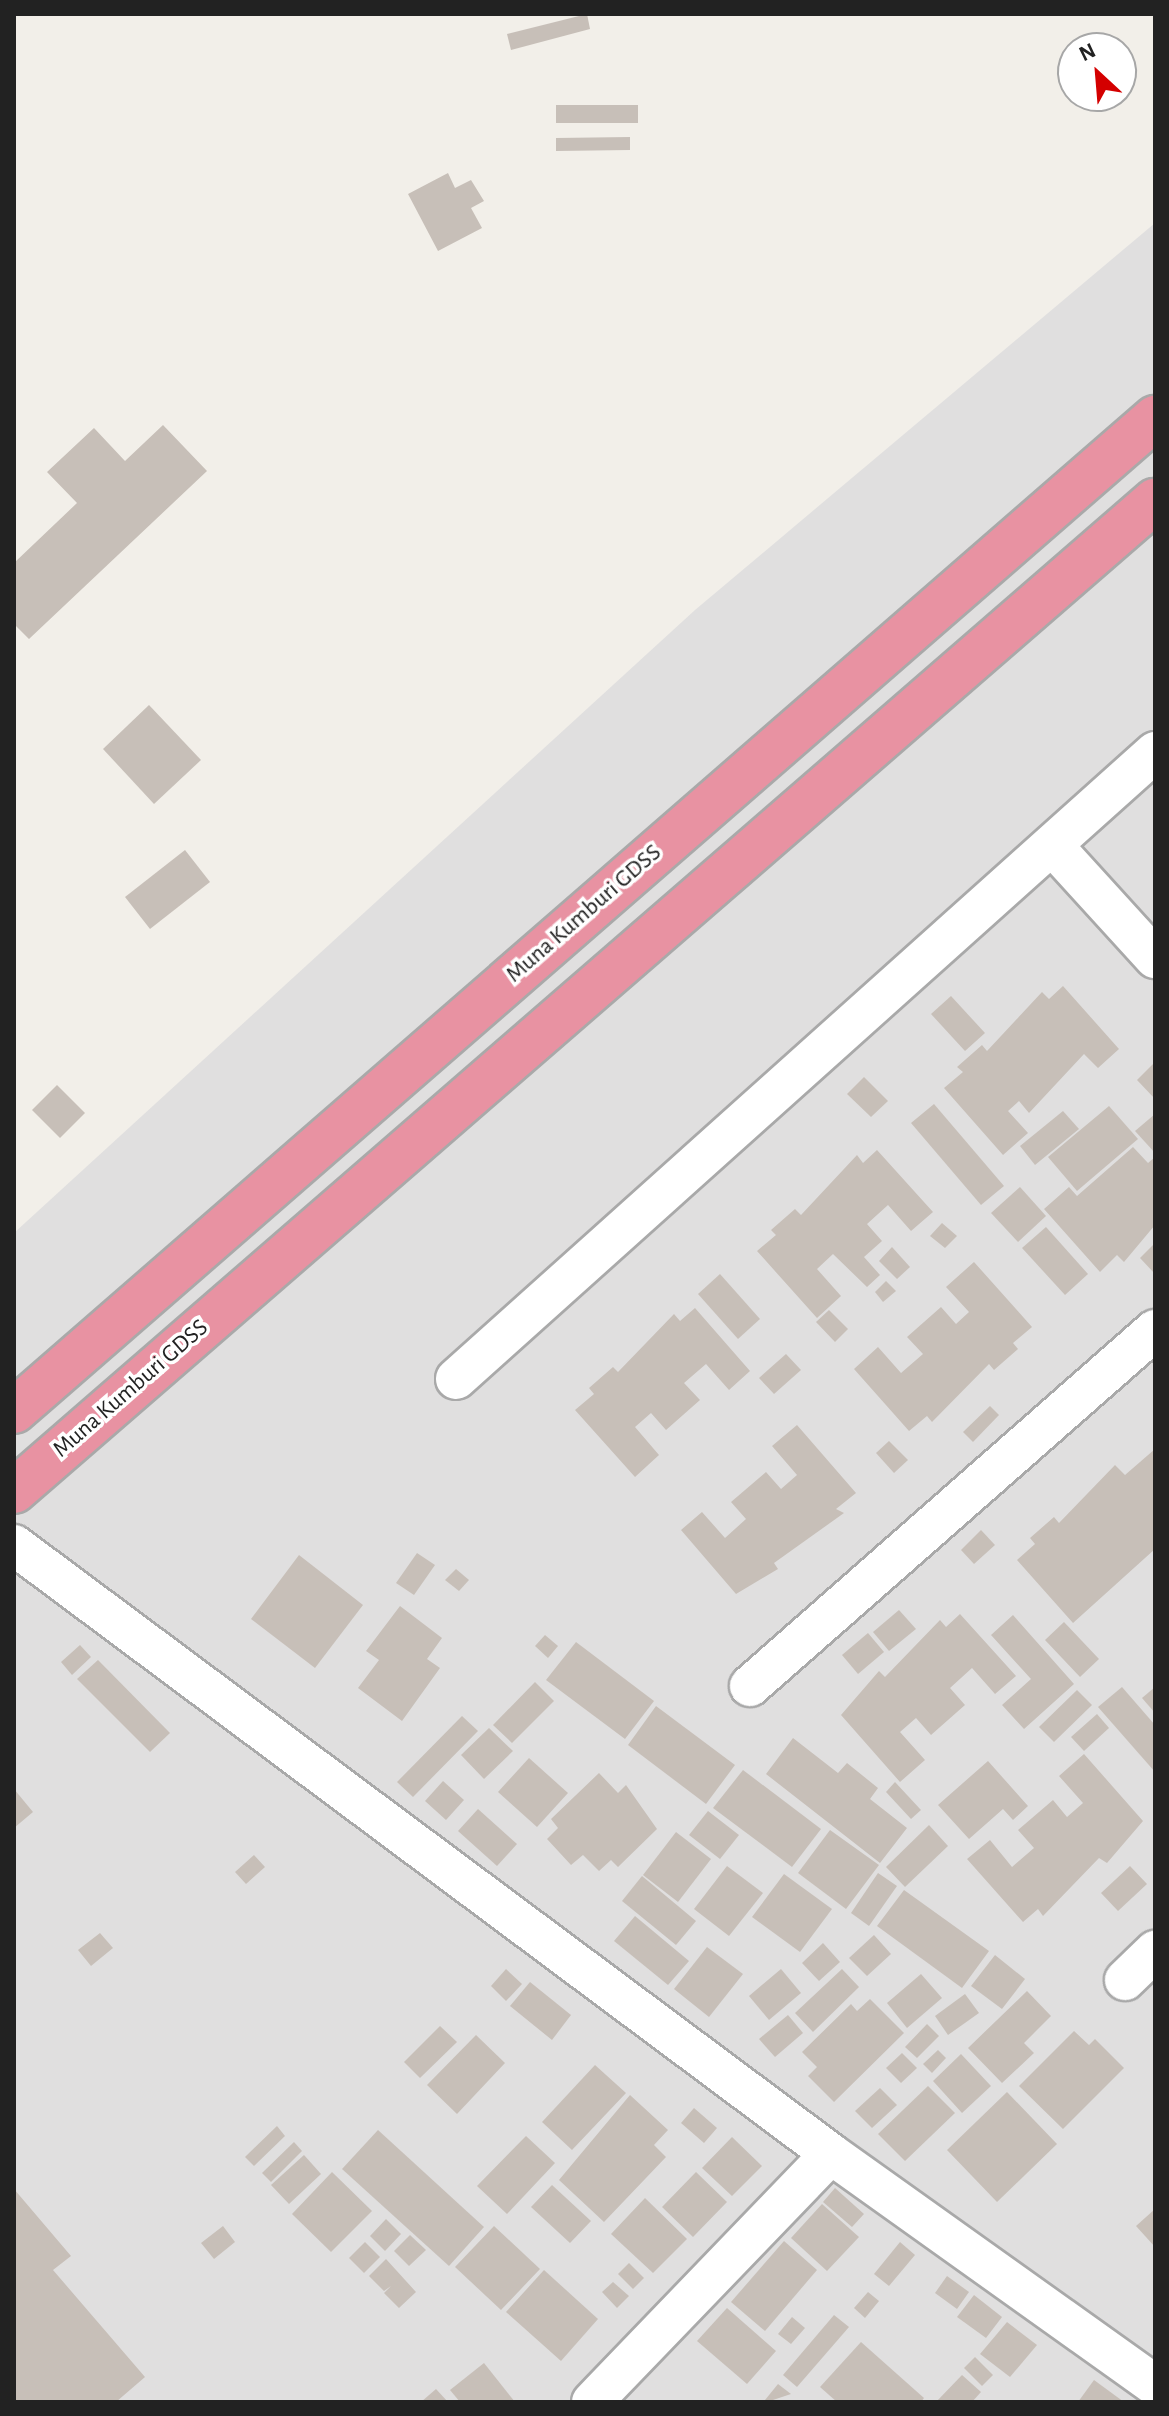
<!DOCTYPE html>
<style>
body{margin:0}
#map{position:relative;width:1169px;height:2416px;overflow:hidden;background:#f2efe9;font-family:"Alegreya Sans",sans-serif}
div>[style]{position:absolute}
.residential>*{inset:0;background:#e0dfdf}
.building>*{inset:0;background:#c7bfb8}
.roads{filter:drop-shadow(2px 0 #a9a9a9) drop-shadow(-2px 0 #a9a9a9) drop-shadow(0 2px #a9a9a9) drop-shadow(0 -2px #a9a9a9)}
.street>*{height:40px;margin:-20px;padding:0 20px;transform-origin:20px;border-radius:20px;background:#fff}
.highway>*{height:44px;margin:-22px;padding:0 22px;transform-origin:22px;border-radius:22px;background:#e892a2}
span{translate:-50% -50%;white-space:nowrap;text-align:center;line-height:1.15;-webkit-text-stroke:7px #fff;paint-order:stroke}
.street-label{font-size:24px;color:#222}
.frame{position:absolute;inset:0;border:16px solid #222;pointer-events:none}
.north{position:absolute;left:1057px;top:32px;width:80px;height:80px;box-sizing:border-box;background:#fff;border:2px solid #a7a7a7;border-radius:50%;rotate:334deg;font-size:22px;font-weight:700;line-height:32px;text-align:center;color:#222}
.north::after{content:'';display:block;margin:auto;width:28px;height:36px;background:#d40000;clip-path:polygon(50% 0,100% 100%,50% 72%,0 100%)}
</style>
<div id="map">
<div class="residential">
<div style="clip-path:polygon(1155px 223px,1155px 2402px,14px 2402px,14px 1233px,695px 610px)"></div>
</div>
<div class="building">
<div style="clip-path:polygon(587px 14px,590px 29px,511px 50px,507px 34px)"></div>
<div style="clip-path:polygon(556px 105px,638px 105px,638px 123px,556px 123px)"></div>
<div style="clip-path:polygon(630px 137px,630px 150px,556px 151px,556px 138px)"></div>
<div style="clip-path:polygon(448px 173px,455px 188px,471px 180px,484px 201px,471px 208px,482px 228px,438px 251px,408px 194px)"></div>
<div style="clip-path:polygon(163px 425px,207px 471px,29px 639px,14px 624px,14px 563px,77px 503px,47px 472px,94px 428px,125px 461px)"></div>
<div style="clip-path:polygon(149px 705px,201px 760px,154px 804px,103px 749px)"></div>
<div style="clip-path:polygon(185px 850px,210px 882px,150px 929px,125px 897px)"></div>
<div style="clip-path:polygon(1063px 986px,1119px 1049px,1098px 1068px,1084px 1054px,1029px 1113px,1019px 1101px,1008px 1111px,1028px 1133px,1003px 1155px,944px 1088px,963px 1072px,957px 1067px,982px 1045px,987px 1051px,1042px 992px,1049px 999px)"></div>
<div style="clip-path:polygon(951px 996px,985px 1033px,965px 1051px,931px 1014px)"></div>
<div style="clip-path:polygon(1155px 1062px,1155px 1099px,1137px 1080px)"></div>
<div style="clip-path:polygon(864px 1077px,888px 1101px,871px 1117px,847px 1094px)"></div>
<div style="clip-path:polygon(57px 1085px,85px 1113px,60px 1138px,32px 1110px)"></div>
<div style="clip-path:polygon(934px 1104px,1004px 1186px,981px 1205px,911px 1123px)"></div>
<div style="clip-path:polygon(1109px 1106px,1138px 1139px,1077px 1191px,1048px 1157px)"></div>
<div style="clip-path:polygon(1063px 1111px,1079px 1129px,1035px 1165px,1020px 1146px)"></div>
<div style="clip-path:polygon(1155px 1114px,1155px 1153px,1135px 1131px)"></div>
<div style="clip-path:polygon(1133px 1147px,1148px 1163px,1155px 1157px,1155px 1225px,1124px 1262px,1117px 1255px,1100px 1272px,1044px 1209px,1069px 1187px,1077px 1196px)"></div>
<div style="clip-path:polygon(877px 1150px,933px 1212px,911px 1231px,888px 1205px,867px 1224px,882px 1241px,864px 1257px,880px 1275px,867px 1287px,833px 1254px,817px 1269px,841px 1296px,817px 1318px,757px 1251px,776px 1235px,771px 1230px,795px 1209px,801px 1215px,857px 1155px,863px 1163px)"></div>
<div style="clip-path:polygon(1020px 1187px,1046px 1216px,1018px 1242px,991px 1213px)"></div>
<div style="clip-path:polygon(942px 1223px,957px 1236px,945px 1248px,930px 1236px)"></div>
<div style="clip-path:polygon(1046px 1227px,1088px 1274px,1065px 1295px,1022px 1248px)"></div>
<div style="clip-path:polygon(1155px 1243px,1155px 1274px,1140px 1258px)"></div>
<div style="clip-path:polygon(892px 1247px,910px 1267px,897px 1279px,879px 1261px)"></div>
<div style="clip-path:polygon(974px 1262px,1032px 1327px,1013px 1343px,1018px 1349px,994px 1370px,989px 1364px,932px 1422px,927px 1416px,909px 1431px,854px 1369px,878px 1347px,901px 1373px,923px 1354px,907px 1337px,941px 1307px,956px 1324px,969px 1312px,946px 1287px)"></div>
<div style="clip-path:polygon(720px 1274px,760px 1319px,738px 1339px,698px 1294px)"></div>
<div style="clip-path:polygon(886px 1281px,896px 1291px,883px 1302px,875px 1292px)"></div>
<div style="clip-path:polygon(695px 1308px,750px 1371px,729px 1390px,706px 1364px,684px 1383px,700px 1400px,666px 1430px,651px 1413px,635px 1427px,659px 1455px,635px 1477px,575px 1410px,594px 1394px,589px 1388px,613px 1367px,618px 1372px,674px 1314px,680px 1321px)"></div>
<div style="clip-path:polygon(829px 1310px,848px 1329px,835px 1342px,816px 1322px)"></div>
<div style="clip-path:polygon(786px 1354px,801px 1370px,774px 1394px,759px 1378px)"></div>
<div style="clip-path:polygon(990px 1406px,999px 1415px,973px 1442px,963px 1432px)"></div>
<div style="clip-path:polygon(797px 1425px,856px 1493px,836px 1509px,844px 1513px,774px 1563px,778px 1569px,736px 1594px,681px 1530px,702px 1512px,725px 1538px,746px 1519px,731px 1502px,766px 1472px,781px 1489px,797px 1475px,772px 1446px)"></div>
<div style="clip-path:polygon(889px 1441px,908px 1460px,894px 1473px,876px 1453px)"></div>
<div style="clip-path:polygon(1155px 1449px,1155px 1549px,1073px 1623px,1017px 1560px,1035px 1544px,1030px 1538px,1054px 1517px,1059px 1523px,1115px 1465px,1125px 1475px)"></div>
<div style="clip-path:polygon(981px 1530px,995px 1545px,974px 1564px,961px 1550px)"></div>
<div style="clip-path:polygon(417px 1553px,435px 1565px,414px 1595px,396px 1583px)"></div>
<div style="clip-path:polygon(299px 1555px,363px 1605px,315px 1668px,251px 1619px)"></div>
<div style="clip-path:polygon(456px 1569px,469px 1580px,459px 1591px,445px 1580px)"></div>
<div style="clip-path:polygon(400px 1606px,442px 1638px,427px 1659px,440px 1668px,402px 1721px,358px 1688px,379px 1660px,366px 1651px)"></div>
<div style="clip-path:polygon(899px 1610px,916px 1629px,889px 1651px,873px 1632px)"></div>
<div style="clip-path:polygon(960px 1614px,1016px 1676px,995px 1694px,972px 1668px,950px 1688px,965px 1705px,931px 1735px,916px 1718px,900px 1732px,925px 1760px,900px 1782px,841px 1715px,879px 1671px,885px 1677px,940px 1620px,946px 1627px)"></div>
<div style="clip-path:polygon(1013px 1615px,1074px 1684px,1024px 1729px,1002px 1705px,1031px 1679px,991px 1635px)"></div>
<div style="clip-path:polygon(1064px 1622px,1099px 1659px,1080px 1677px,1045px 1640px)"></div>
<div style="clip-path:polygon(868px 1633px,884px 1652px,858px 1674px,842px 1655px)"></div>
<div style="clip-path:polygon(545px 1635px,558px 1646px,548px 1658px,535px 1646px)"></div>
<div style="clip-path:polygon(576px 1642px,654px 1701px,625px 1739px,546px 1680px)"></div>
<div style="clip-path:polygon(80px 1645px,91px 1657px,72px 1675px,61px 1662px)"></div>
<div style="clip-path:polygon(98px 1660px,170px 1733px,150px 1752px,77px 1679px)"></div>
<div style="clip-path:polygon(535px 1682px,554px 1701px,512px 1743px,493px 1725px)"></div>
<div style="clip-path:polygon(1122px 1687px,1155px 1725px,1155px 1772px,1098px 1707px)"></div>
<div style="clip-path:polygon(1155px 1687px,1155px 1713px,1142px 1698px)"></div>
<div style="clip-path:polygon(1077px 1690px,1092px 1705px,1054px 1742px,1039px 1727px)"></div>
<div style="clip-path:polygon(656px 1706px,735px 1765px,706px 1804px,628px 1745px)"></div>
<div style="clip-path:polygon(1097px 1714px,1109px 1728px,1084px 1751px,1071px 1737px)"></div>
<div style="clip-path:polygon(462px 1716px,478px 1731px,413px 1797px,397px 1782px)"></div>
<div style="clip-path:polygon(489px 1728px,513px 1751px,484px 1779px,461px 1755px)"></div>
<div style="clip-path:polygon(793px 1738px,838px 1773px,847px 1763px,878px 1788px,870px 1799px,907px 1828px,880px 1863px,766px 1774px)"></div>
<div style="clip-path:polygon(1084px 1754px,1143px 1821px,1107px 1863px,1099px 1858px,1043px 1916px,1038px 1909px,1023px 1922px,967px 1859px,990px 1840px,1012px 1867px,1034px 1848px,1018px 1830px,1053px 1800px,1067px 1817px,1083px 1803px,1059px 1776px)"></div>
<div style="clip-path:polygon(529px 1758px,568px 1793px,537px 1827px,498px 1792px)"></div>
<div style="clip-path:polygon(988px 1761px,1028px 1806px,1013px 1820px,1003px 1809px,969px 1839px,938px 1805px)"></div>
<div style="clip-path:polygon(743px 1770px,821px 1829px,792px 1867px,713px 1808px)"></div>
<div style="clip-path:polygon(599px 1773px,618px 1793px,626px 1785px,657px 1829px,618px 1867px,611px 1860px,599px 1871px,583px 1855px,571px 1865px,547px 1839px,558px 1828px,551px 1819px)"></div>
<div style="clip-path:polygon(443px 1781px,464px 1800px,446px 1820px,425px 1801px)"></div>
<div style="clip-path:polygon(895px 1782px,921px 1810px,911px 1819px,886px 1792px)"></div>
<div style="clip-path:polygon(14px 1789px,33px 1812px,14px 1828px)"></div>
<div style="clip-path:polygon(478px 1809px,517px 1844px,497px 1866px,458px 1831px)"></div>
<div style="clip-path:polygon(708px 1811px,739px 1835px,720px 1859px,689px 1835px)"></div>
<div style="clip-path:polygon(929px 1825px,948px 1846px,905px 1887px,886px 1867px)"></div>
<div style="clip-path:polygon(830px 1830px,879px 1865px,846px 1909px,798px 1873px)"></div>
<div style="clip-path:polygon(676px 1832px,711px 1859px,678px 1902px,643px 1875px)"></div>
<div style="clip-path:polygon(254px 1855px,265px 1867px,246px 1884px,235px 1872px)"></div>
<div style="clip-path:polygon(727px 1866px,763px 1893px,729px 1936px,694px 1909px)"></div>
<div style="clip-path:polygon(1130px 1866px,1147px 1884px,1118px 1911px,1101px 1893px)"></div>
<div style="clip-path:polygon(878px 1873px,897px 1886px,869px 1926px,851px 1913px)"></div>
<div style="clip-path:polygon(784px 1874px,832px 1909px,800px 1952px,752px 1917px)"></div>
<div style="clip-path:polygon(642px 1876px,696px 1921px,676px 1945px,622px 1901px)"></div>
<div style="clip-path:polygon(904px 1890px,989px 1951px,962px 1988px,877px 1926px)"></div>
<div style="clip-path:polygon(635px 1916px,689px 1961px,668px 1985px,614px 1941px)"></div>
<div style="clip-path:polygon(100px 1933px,113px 1948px,91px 1966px,78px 1950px)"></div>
<div style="clip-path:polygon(874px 1935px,891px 1954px,867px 1976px,849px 1958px)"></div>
<div style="clip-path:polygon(823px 1943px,840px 1962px,819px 1981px,802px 1963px)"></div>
<div style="clip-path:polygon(707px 1947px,743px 1974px,709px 2017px,674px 1989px)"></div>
<div style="clip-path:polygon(995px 1955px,1025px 1979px,1002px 2009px,971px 1986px)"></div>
<div style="clip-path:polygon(506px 1969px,522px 1984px,506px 2001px,491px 1986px)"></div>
<div style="clip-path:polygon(781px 1969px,801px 1993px,769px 2020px,749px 1996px)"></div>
<div style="clip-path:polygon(842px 1969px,859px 1987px,813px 2032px,795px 2013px)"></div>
<div style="clip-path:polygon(921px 1974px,942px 1998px,907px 2028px,887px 2003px)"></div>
<div style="clip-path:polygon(530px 1982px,571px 2015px,552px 2040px,510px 2006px)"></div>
<div style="clip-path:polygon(1027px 1991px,1051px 2016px,1024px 2043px,1034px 2053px,1002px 2083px,968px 2048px)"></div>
<div style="clip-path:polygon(965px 1994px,979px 2013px,948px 2035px,935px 2016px)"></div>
<div style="clip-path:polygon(870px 1999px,904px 2033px,834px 2102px,808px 2076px,817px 2067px,802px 2052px,851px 2004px,857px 2011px)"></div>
<div style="clip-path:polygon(788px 2015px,803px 2033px,775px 2057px,759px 2039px)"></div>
<div style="clip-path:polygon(927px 2024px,939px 2036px,917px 2058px,905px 2047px)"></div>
<div style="clip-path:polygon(440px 2026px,457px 2042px,420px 2078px,404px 2062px)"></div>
<div style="clip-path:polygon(1074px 2031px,1089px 2045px,1095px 2039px,1124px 2068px,1063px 2129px,1019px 2086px)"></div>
<div style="clip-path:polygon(476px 2035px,505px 2063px,457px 2114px,427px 2085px)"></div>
<div style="clip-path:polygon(938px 2050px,946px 2058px,932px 2073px,923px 2064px)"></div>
<div style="clip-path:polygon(902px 2053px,917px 2068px,901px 2083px,886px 2068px)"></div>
<div style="clip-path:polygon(961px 2054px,991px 2086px,962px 2113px,933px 2081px)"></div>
<div style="clip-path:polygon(595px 2065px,626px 2093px,572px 2150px,542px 2122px)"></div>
<div style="clip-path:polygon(928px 2086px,955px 2113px,905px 2161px,878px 2134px)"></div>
<div style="clip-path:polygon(880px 2088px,897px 2105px,872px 2128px,855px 2111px)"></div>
<div style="clip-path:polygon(1007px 2092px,1057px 2144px,997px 2202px,947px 2150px)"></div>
<div style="clip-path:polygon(630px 2095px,668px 2130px,654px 2145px,666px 2157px,604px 2222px,559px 2180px)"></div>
<div style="clip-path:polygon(694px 2108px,717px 2128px,704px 2143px,681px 2123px)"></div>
<div style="clip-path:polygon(277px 2126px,285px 2136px,254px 2166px,245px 2157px)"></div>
<div style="clip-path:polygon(378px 2130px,484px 2227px,449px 2266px,342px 2169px)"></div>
<div style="clip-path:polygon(526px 2136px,555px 2163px,507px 2214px,477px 2186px)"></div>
<div style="clip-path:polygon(732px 2137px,762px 2166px,732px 2196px,702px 2168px)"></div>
<div style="clip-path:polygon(294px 2142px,302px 2151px,271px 2182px,262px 2173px)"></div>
<div style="clip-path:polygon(304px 2155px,321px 2174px,289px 2204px,271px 2185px)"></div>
<div style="clip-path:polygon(332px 2172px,372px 2211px,331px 2252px,292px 2214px)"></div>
<div style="clip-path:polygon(696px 2172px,727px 2202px,693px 2237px,662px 2207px)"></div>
<div style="clip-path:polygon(552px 2185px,591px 2221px,570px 2243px,531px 2207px)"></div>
<div style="clip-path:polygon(835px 2188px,864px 2214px,852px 2227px,823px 2202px)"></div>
<div style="clip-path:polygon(14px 2189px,71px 2256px,53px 2270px,145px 2377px,116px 2402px,14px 2402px)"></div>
<div style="clip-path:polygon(645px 2198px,687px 2239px,653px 2273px,611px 2234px)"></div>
<div style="clip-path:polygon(822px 2204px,859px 2237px,827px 2271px,791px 2238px)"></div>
<div style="clip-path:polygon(1155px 2209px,1155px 2247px,1136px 2226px)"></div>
<div style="clip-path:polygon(386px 2219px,401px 2234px,385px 2251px,370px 2236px)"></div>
<div style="clip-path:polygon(223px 2226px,235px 2242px,214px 2259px,201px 2243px)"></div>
<div style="clip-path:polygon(494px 2226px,540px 2269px,501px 2310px,455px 2267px)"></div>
<div style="clip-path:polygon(410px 2235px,426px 2250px,409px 2266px,394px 2251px)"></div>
<div style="clip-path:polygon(784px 2241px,817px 2270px,765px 2331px,731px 2302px)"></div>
<div style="clip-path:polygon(365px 2242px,380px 2257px,364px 2273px,349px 2258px)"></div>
<div style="clip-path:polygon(900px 2242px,915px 2255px,889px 2286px,874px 2274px)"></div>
<div style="clip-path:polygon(386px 2259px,416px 2292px,399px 2308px,384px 2293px,391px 2286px,384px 2291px,369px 2276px)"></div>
<div style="clip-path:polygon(629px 2263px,644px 2278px,633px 2289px,618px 2274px)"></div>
<div style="clip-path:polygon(544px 2270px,598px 2319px,561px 2361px,506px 2312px)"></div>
<div style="clip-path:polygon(947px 2276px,969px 2292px,957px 2309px,935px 2293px)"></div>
<div style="clip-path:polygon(613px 2282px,629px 2296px,617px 2308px,602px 2292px)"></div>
<div style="clip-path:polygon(868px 2292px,879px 2301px,865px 2318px,854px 2308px)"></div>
<div style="clip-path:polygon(974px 2295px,1002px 2317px,986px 2338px,957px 2317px)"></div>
<div style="clip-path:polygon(727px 2308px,776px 2351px,747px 2384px,697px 2341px)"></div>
<div style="clip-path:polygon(834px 2315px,849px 2327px,797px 2387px,783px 2375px)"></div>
<div style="clip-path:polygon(792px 2317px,805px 2328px,791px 2344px,778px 2334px)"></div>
<div style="clip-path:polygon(1007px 2322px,1037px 2345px,1010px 2377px,980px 2354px)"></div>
<div style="clip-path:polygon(861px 2342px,924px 2398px,921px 2402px,837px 2402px,820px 2387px)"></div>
<div style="clip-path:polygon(975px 2357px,993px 2375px,982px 2386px,964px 2368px)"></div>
<div style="clip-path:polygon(484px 2363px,515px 2402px,460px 2402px,450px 2390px)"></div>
<div style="clip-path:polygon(962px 2375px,981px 2392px,972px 2402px,936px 2402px)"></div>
<div style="clip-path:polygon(1094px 2380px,1124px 2402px,1078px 2402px)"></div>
<div style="clip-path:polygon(778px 2384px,791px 2394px,767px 2402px,765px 2400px)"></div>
<div style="clip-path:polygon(436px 2389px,448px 2402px,421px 2402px)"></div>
</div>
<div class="roads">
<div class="street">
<div style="left:1052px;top:845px;width:153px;rotate:47.7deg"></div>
<div style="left:456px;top:1379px;width:939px;rotate:-41.89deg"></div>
<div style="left:14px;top:1545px;width:1019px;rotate:36.7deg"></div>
<div style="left:831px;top:2154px;width:398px;rotate:35.5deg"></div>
<div style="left:750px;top:1686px;width:539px;rotate:-41.32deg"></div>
<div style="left:1125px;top:1980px;width:42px;rotate:-44deg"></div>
<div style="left:592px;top:2402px;width:344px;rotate:-46.1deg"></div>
</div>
<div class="highway">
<div style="left:14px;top:1411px;width:1513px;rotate:-41.03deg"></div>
<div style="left:14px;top:1491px;width:1511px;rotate:-40.95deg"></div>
</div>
</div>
<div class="street-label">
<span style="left:584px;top:914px;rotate:-41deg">Muna Kumburi GDSS</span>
<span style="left:131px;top:1389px;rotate:-41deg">Muna Kumburi GDSS</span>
</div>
<div class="frame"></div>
<div class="north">N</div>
</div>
